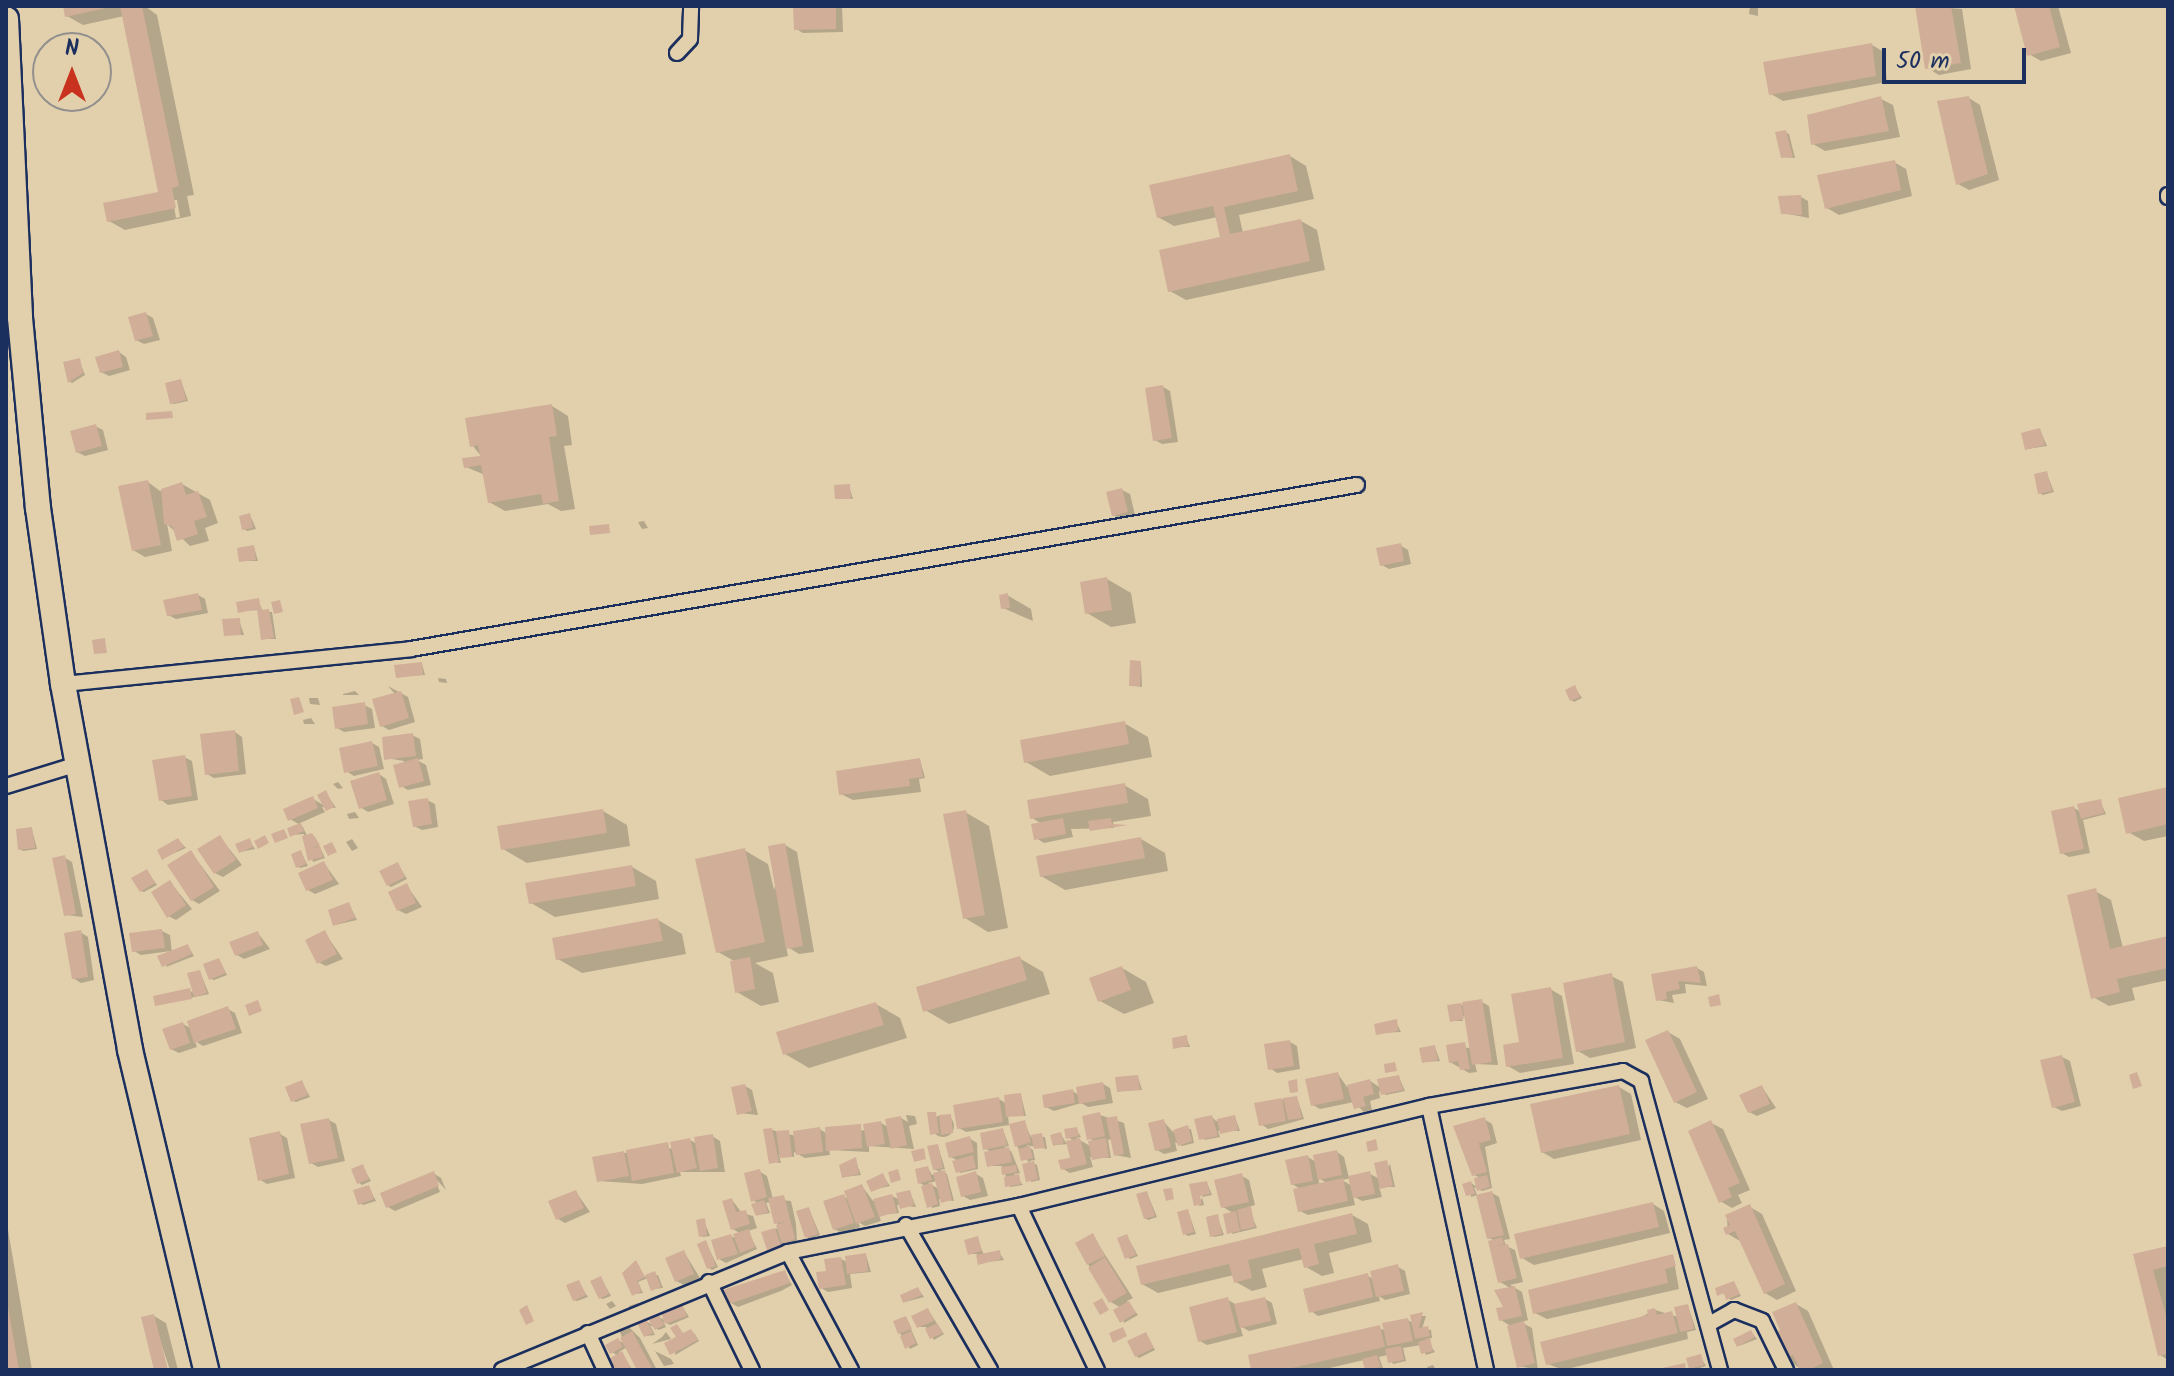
<!DOCTYPE html>
<style>
body{margin:0}
#map{position:relative;width:2174px;height:1376px;overflow:hidden;background:#e2d0ad;font-family:Kalam,sans-serif}
div>[style]{position:absolute}
.shadow>*{inset:0;background:#0003}
.round{border-radius:50%}
.building>*{inset:0;background:#d1ae98}
.roads{filter:drop-shadow(2px 0 #1b2f5e) drop-shadow(-2px 0 #1b2f5e) drop-shadow(0 2px #1b2f5e) drop-shadow(0 -2px #1b2f5e)}
.minor>*{height:14px;margin:-7px;padding:0 7px;transform-origin:7px;border-radius:7px;background:#e2d0ad}
.trunk>*{height:24px;margin:-12px;padding:0 12px;transform-origin:12px;border-radius:12px;background:#e2d0ad}
span{translate:-50% -50%;white-space:nowrap;text-align:center;line-height:1.15;-webkit-text-stroke:6px #e2d0ad;paint-order:stroke}
.frame{position:absolute;inset:0;border:8px solid #1b2f5e;pointer-events:none}
.north{position:absolute;left:32px;top:32px;width:80px;height:80px;box-sizing:border-box;background:#e2d0ad;border:2px solid #92908d;border-radius:50%;rotate:0deg;font-size:22px;font-weight:700;line-height:32px;text-align:center;color:#1b2f5e}
.north::after{content:'';display:block;margin:auto;width:28px;height:36px;background:#c8321e;clip-path:polygon(50% 0,100% 100%,50% 72%,0 100%)}
.scale{position:absolute;left:1882px;top:48px;width:144px;height:36px;box-sizing:border-box;border:4px solid #1b2f5e;border-top:0;padding-left:10px;font-size:24px;line-height:28px;white-space:nowrap;color:#1b2f5e;-webkit-text-stroke:6px #e2d0ad;paint-order:stroke}
</style>
<div id="map">
<div class="shadow">
<div style="clip-path:polygon(evenodd,65px 6px,145px 6px,157px 15px,194px 195px,187px 196px,191px 216px,125px 230px,109px 221px,160px 193px,124px 16px,83px 25px,67px 16px,65px 6px,173px 200px,177px 200px,180px 217px,176px 218px,173px 200px)"></div>
<div style="clip-path:polygon(795px 6px,842px 6px,843px 32px,803px 33px,796px 29px)"></div>
<div style="clip-path:polygon(1750px 6px,1758px 6px,1758px 16px,1749px 14px)"></div>
<div style="clip-path:polygon(1925px 6px,1962px 9px,1971px 69px,1939px 75px,1927px 68px)"></div>
<div style="clip-path:polygon(2016px 6px,2058px 6px,2071px 53px,2041px 61px,2029px 54px)"></div>
<div style="clip-path:polygon(1872px 45px,1884px 52px,1887px 82px,1783px 101px,1771px 94px)"></div>
<div style="clip-path:polygon(1969px 98px,1980px 105px,1999px 180px,1969px 190px,1958px 184px)"></div>
<div style="clip-path:polygon(1881px 99px,1893px 105px,1900px 137px,1825px 151px,1813px 144px)"></div>
<div style="clip-path:polygon(1785px 132px,1789px 134px,1795px 158px,1783px 157px)"></div>
<div style="clip-path:polygon(1290px 156px,1306px 166px,1314px 199px,1239px 215px,1243px 233px,1301px 221px,1317px 230px,1325px 270px,1186px 300px,1170px 291px,1223px 238px,1218px 217px,1174px 226px,1158px 217px)"></div>
<div style="clip-path:polygon(1894px 162px,1906px 169px,1912px 196px,1839px 215px,1827px 208px)"></div>
<div style="clip-path:polygon(1801px 197px,1808px 201px,1809px 218px,1783px 213px)"></div>
<div style="clip-path:polygon(146px 314px,153px 318px,160px 340px,144px 344px,136px 340px)"></div>
<div style="clip-path:polygon(119px 352px,126px 357px,130px 370px,109px 376px,101px 372px)"></div>
<div style="clip-path:polygon(79px 360px,85px 375px,72px 383px,70px 382px)"></div>
<div style="clip-path:polygon(181px 381px,188px 401px,174px 404px,171px 403px)"></div>
<div style="clip-path:polygon(1163px 387px,1170px 391px,1178px 442px,1162px 444px,1155px 440px)"></div>
<div style="clip-path:polygon(552px 406px,568px 416px,572px 445px,564px 446px,575px 509px,561px 511px,548px 504px,505px 511px,489px 502px,485px 475px,466px 467px,482px 457px,472px 445px)"></div>
<div style="clip-path:polygon(95px 426px,103px 430px,108px 450px,85px 456px,77px 452px)"></div>
<div style="clip-path:polygon(2040px 430px,2047px 446px,2027px 449px)"></div>
<div style="clip-path:polygon(2047px 474px,2054px 492px,2043px 495px,2040px 493px)"></div>
<div style="clip-path:polygon(148px 482px,160px 491px,182px 484px,210px 500px,218px 523px,205px 528px,209px 541px,190px 546px,167px 524px,172px 551px,145px 557px,133px 550px)"></div>
<div style="clip-path:polygon(849px 486px,853px 499px,837px 498px)"></div>
<div style="clip-path:polygon(1122px 490px,1130px 494px,1135px 515px,1121px 519px,1113px 515px)"></div>
<div style="clip-path:polygon(250px 515px,256px 529px,247px 531px,244px 529px)"></div>
<div style="clip-path:polygon(638px 522px,644px 521px,648px 528px,642px 529px)"></div>
<div style="clip-path:polygon(1400px 545px,1408px 550px,1411px 564px,1389px 569px,1382px 565px)"></div>
<div style="clip-path:polygon(254px 547px,258px 561px,241px 561px)"></div>
<div style="clip-path:polygon(1107px 579px,1131px 593px,1136px 623px,1111px 627px,1087px 613px)"></div>
<div style="clip-path:polygon(198px 595px,205px 599px,208px 613px,176px 619px,168px 615px)"></div>
<div style="clip-path:polygon(1007px 595px,1031px 609px,1033px 621px,1003px 608px)"></div>
<div style="clip-path:polygon(258px 600px,263px 612px,272px 612px,276px 639px,263px 639px,259px 610px,239px 611px)"></div>
<div style="clip-path:polygon(239px 620px,244px 635px,226px 635px)"></div>
<div style="clip-path:polygon(1141px 663px,1142px 687px,1134px 686px,1131px 685px)"></div>
<div style="clip-path:polygon(422px 664px,425px 675px,398px 676px)"></div>
<div style="clip-path:polygon(438px 678px,446px 679px,447px 683px,439px 682px)"></div>
<div style="clip-path:polygon(388px 686px,408px 697px,415px 722px,389px 730px,382px 726px,395px 694px)"></div>
<div style="clip-path:polygon(1575px 688px,1582px 698px,1574px 702px,1571px 700px)"></div>
<div style="clip-path:polygon(355px 691px,359px 695px,343px 695px,343px 694px)"></div>
<div style="clip-path:polygon(309px 698px,318px 698px,320px 705px,310px 704px)"></div>
<div style="clip-path:polygon(364px 705px,372px 709px,375px 728px,344px 732px,337px 728px)"></div>
<div style="clip-path:polygon(311px 718px,315px 724px,304px 724px,303px 720px)"></div>
<div style="clip-path:polygon(1124px 723px,1148px 737px,1152px 757px,1050px 776px,1026px 762px)"></div>
<div style="clip-path:polygon(235px 732px,242px 737px,246px 774px,214px 778px,207px 774px)"></div>
<div style="clip-path:polygon(412px 735px,420px 739px,423px 759px,417px 760px,426px 765px,431px 785px,408px 790px,401px 786px,404px 761px,386px 758px)"></div>
<div style="clip-path:polygon(372px 743px,379px 747px,384px 769px,354px 776px,346px 771px)"></div>
<div style="clip-path:polygon(184px 757px,192px 761px,198px 800px,168px 805px,161px 800px)"></div>
<div style="clip-path:polygon(920px 760px,925px 778px,919px 779px,921px 792px,853px 800px,841px 794px)"></div>
<div style="clip-path:polygon(379px 774px,386px 779px,394px 804px,368px 812px,360px 807px)"></div>
<div style="clip-path:polygon(338px 782px,343px 788px,338px 789px,333px 784px)"></div>
<div style="clip-path:polygon(1124px 785px,1148px 799px,1151px 816px,1113px 822px,1114px 828px,1071px 829px,1073px 837px,1044px 843px,1036px 838px,1042px 824px,1032px 818px)"></div>
<div style="clip-path:polygon(2168px 789px,2168px 836px,2144px 841px,2128px 832px)"></div>
<div style="clip-path:polygon(326px 793px,336px 808px,322px 807px,325px 812px,298px 824px,303px 827px,307px 836px,315px 837px,325px 858px,313px 862px,304px 834px,292px 835px,300px 825px,290px 819px,313px 799px,325px 806px)"></div>
<div style="clip-path:polygon(427px 800px,435px 804px,438px 827px,422px 830px,414px 826px)"></div>
<div style="clip-path:polygon(2100px 801px,2106px 814px,2083px 820px,2090px 853px,2069px 857px,2062px 853px,2074px 808px,2081px 812px)"></div>
<div style="clip-path:polygon(603px 811px,627px 825px,630px 846px,527px 863px,503px 849px)"></div>
<div style="clip-path:polygon(355px 812px,359px 818px,349px 819px,347px 814px)"></div>
<div style="clip-path:polygon(965px 812px,989px 826px,1008px 928px,988px 932px,965px 918px)"></div>
<div style="clip-path:polygon(32px 830px,37px 849px,23px 851px,20px 849px)"></div>
<div style="clip-path:polygon(220px 837px,242px 865px,223px 877px,215px 873px)"></div>
<div style="clip-path:polygon(352px 839px,358px 848px,352px 851px,346px 842px)"></div>
<div style="clip-path:polygon(1141px 839px,1165px 853px,1168px 871px,1065px 890px,1041px 876px)"></div>
<div style="clip-path:polygon(178px 840px,186px 848px,163px 858px)"></div>
<div style="clip-path:polygon(250px 841px,255px 849px,240px 852px)"></div>
<div style="clip-path:polygon(785px 845px,797px 852px,814px 952px,799px 954px,786px 946px,788px 956px,755px 963px,773px 973px,779px 1002px,761px 1006px,737px 992px,736px 962px,718px 952px,744px 850px,768px 864px,774px 890px)"></div>
<div style="clip-path:polygon(191px 852px,220px 891px,199px 904px,192px 900px)"></div>
<div style="clip-path:polygon(301px 852px,308px 866px,300px 868px,297px 866px)"></div>
<div style="clip-path:polygon(65px 858px,72px 862px,83px 917px,66px 915px)"></div>
<div style="clip-path:polygon(324px 863px,339px 884px,315px 894px,308px 890px)"></div>
<div style="clip-path:polygon(398px 864px,407px 879px,391px 887px,388px 885px)"></div>
<div style="clip-path:polygon(632px 867px,656px 881px,659px 899px,555px 917px,531px 903px)"></div>
<div style="clip-path:polygon(147px 871px,157px 885px,144px 892px,141px 891px)"></div>
<div style="clip-path:polygon(170px 882px,192px 909px,176px 920px,168px 916px)"></div>
<div style="clip-path:polygon(407px 886px,422px 907px,406px 914px,398px 910px)"></div>
<div style="clip-path:polygon(2095px 891px,2111px 900px,2123px 948px,2168px 938px,2168px 980px,2132px 988px,2135px 1000px,2109px 1006px,2093px 997px)"></div>
<div style="clip-path:polygon(349px 904px,357px 920px,335px 925px)"></div>
<div style="clip-path:polygon(658px 920px,682px 934px,686px 954px,582px 973px,558px 959px)"></div>
<div style="clip-path:polygon(162px 931px,170px 935px,172px 953px,188px 946px,194px 956px,166px 967px,171px 951px,141px 955px,134px 951px)"></div>
<div style="clip-path:polygon(80px 932px,88px 937px,94px 980px,81px 983px,73px 978px)"></div>
<div style="clip-path:polygon(258px 933px,270px 949px,244px 959px,237px 955px)"></div>
<div style="clip-path:polygon(325px 933px,343px 959px,326px 966px,318px 962px)"></div>
<div style="clip-path:polygon(1019px 958px,1043px 972px,1050px 994px,949px 1024px,925px 1010px)"></div>
<div style="clip-path:polygon(219px 960px,227px 975px,214px 980px,211px 979px)"></div>
<div style="clip-path:polygon(1122px 968px,1146px 982px,1154px 1003px,1124px 1014px,1100px 1001px)"></div>
<div style="clip-path:polygon(1697px 968px,1704px 972px,1707px 986px,1685px 984px,1686px 993px,1672px 995px,1674px 1003px,1658px 1000px,1654px 976px)"></div>
<div style="clip-path:polygon(200px 972px,209px 994px,157px 1005px,189px 990px,195px 994px)"></div>
<div style="clip-path:polygon(1611px 976px,1623px 982px,1636px 1048px,1590px 1058px,1578px 1051px)"></div>
<div style="clip-path:polygon(1550px 989px,1562px 996px,1574px 1064px,1520px 1073px,1508px 1066px)"></div>
<div style="clip-path:polygon(1482px 1002px,1489px 1006px,1498px 1065px,1475px 1064px,1477px 1072px,1469px 1073px,1450px 1062px,1448px 1047px,1472px 1048px,1467px 1018px,1456px 1012px,1463px 1021px,1452px 1021px,1449px 1007px)"></div>
<div style="clip-path:polygon(876px 1004px,900px 1018px,907px 1038px,809px 1068px,785px 1054px)"></div>
<div style="clip-path:polygon(228px 1009px,235px 1013px,242px 1033px,203px 1046px,195px 1041px,197px 1047px,179px 1053px,171px 1049px,183px 1024px,192px 1029px)"></div>
<div style="clip-path:polygon(1396px 1022px,1401px 1032px,1378px 1033px)"></div>
<div style="clip-path:polygon(1668px 1032px,1680px 1039px,1708px 1099px,1687px 1108px,1675px 1102px)"></div>
<div style="clip-path:polygon(1186px 1037px,1190px 1047px,1175px 1047px)"></div>
<div style="clip-path:polygon(1290px 1042px,1297px 1046px,1300px 1069px,1277px 1073px,1270px 1068px)"></div>
<div style="clip-path:polygon(1435px 1047px,1440px 1061px,1424px 1062px)"></div>
<div style="clip-path:polygon(2062px 1057px,2070px 1061px,2081px 1106px,2062px 1111px,2054px 1107px)"></div>
<div style="clip-path:polygon(1338px 1074px,1347px 1087px,1370px 1081px,1381px 1088px,1399px 1077px,1405px 1091px,1386px 1095px,1379px 1091px,1380px 1098px,1370px 1101px,1372px 1110px,1364px 1112px,1354px 1102px,1320px 1109px,1313px 1105px)"></div>
<div style="clip-path:polygon(1138px 1077px,1142px 1090px,1118px 1091px)"></div>
<div style="clip-path:polygon(302px 1082px,310px 1097px,296px 1102px,293px 1101px)"></div>
<div style="clip-path:polygon(1103px 1084px,1110px 1088px,1113px 1103px,1088px 1107px,1081px 1103px,1054px 1111px,1046px 1107px,1072px 1091px,1079px 1095px)"></div>
<div style="clip-path:polygon(745px 1086px,752px 1090px,758px 1115px,739px 1113px)"></div>
<div style="clip-path:polygon(1619px 1087px,1631px 1094px,1641px 1140px,1554px 1159px,1542px 1152px)"></div>
<div style="clip-path:polygon(1762px 1087px,1776px 1108px,1757px 1116px,1749px 1112px)"></div>
<div style="clip-path:polygon(1021px 1095px,1026px 1116px,1008px 1116px,1009px 1125px,966px 1132px,959px 1128px,999px 1099px,1007px 1104px)"></div>
<div style="clip-path:polygon(1297px 1098px,1304px 1119px,1268px 1129px,1261px 1124px,1281px 1100px)"></div>
<div style="clip-path:polygon(906px 1115px,915px 1116px,917px 1124px,909px 1126px,914px 1149px,869px 1146px,869px 1152px,829px 1150px,830px 1155px,805px 1158px,794px 1152px,794px 1157px,779px 1155px,781px 1163px,771px 1162px,772px 1130px,796px 1136px,820px 1129px,827px 1134px,866px 1130px,881px 1123px,888px 1127px,901px 1118px,908px 1122px)"></div>
<div style="clip-path:polygon(1100px 1115px,1124px 1123px,1131px 1158px,1115px 1155px,1112px 1139px,1108px 1140px,1111px 1158px,1090px 1157px,1093px 1167px,1070px 1173px,1063px 1169px,1072px 1159px,1069px 1144px,1055px 1145px,1061px 1134px,1066px 1143px,1074px 1141px,1068px 1137px,1076px 1129px,1081px 1137px,1076px 1138px,1092px 1147px,1095px 1142px,1089px 1138px)"></div>
<div class="round" style="left:932px;top:1115px;width:22px;height:22px"></div>
<div style="clip-path:polygon(1212px 1117px,1216px 1121px,1235px 1117px,1240px 1131px,1218px 1131px,1220px 1137px,1204px 1140px)"></div>
<div style="clip-path:polygon(1484px 1119px,1492px 1124px,1497px 1143px,1485px 1147px,1492px 1188px,1482px 1191px,1474px 1187px,1477px 1195px,1471px 1197px,1471px 1183px,1479px 1188px,1481px 1178px,1474px 1175px,1455px 1127px)"></div>
<div style="clip-path:polygon(329px 1120px,336px 1124px,345px 1161px,318px 1167px,311px 1163px)"></div>
<div style="clip-path:polygon(1024px 1122px,1031px 1137px,1045px 1137px,1047px 1149px,1026px 1145px,1033px 1150px,1035px 1160px,1029px 1161px,1037px 1165px,1040px 1180px,1031px 1182px,1030px 1164px,1016px 1145px)"></div>
<div style="clip-path:polygon(1164px 1122px,1173px 1132px,1191px 1129px,1194px 1143px,1182px 1146px,1175px 1142px,1177px 1151px,1164px 1154px,1157px 1150px)"></div>
<div style="clip-path:polygon(1711px 1123px,1723px 1129px,1750px 1190px,1738px 1195px,1742px 1203px,1732px 1208px,1720px 1201px)"></div>
<div style="clip-path:polygon(1003px 1130px,1009px 1146px,1004px 1147px,1011px 1151px,1020px 1173px,1014px 1174px,1023px 1185px,1010px 1187px,1002px 1166px,989px 1166px,992px 1153px,985px 1148px)"></div>
<div style="clip-path:polygon(280px 1134px,287px 1138px,295px 1178px,267px 1184px,259px 1179px)"></div>
<div style="clip-path:polygon(712px 1136px,720px 1141px,725px 1172px,680px 1172px,681px 1176px,642px 1184px,599px 1181px,624px 1153px,674px 1148px,690px 1140px,697px 1144px)"></div>
<div style="clip-path:polygon(969px 1138px,977px 1143px,978px 1169px,960px 1173px,958px 1161px,951px 1157px)"></div>
<div style="clip-path:polygon(evenodd,938px 1146px,945px 1169px,940px 1170px,947px 1174px,954px 1201px,939px 1199px,940px 1206px,932px 1208px,927px 1187px,920px 1183px,928px 1168px,932px 1175px,942px 1173px,934px 1169px,938px 1146px,937px 1181px,939px 1189px,928px 1183px,937px 1181px)"></div>
<div style="clip-path:polygon(evenodd,1337px 1152px,1344px 1157px,1349px 1178px,1370px 1174px,1380px 1179px,1390px 1164px,1395px 1187px,1379px 1187px,1382px 1197px,1362px 1201px,1353px 1196px,1355px 1205px,1308px 1215px,1300px 1211px,1302px 1190px,1292px 1184px,1308px 1157px,1316px 1162px,1337px 1152px,1318px 1178px,1329px 1184px,1320px 1186px,1318px 1178px,1337px 1152px,1351px 1178px,1352px 1186px,1342px 1180px,1351px 1178px)"></div>
<div style="clip-path:polygon(855px 1159px,861px 1175px,844px 1177px)"></div>
<div style="clip-path:polygon(362px 1166px,371px 1181px,362px 1185px,359px 1183px)"></div>
<div style="clip-path:polygon(759px 1171px,767px 1176px,773px 1199px,791px 1201px,796px 1224px,797px 1241px,771px 1251px,764px 1234px,782px 1226px,776px 1223px,771px 1202px,766px 1203px,770px 1213px,757px 1215px,758px 1204px,753px 1200px)"></div>
<div style="clip-path:polygon(433px 1173px,441px 1178px,446px 1190px,434px 1177px,440px 1192px,395px 1211px,388px 1207px)"></div>
<div style="clip-path:polygon(976px 1174px,983px 1178px,988px 1196px,970px 1200px,963px 1196px)"></div>
<div style="clip-path:polygon(883px 1176px,890px 1186px,872px 1190px)"></div>
<div style="clip-path:polygon(1242px 1176px,1249px 1180px,1255px 1205px,1248px 1207px,1257px 1228px,1232px 1234px,1233px 1213px,1223px 1207px)"></div>
<div style="clip-path:polygon(1207px 1183px,1212px 1195px,1202px 1197px,1204px 1205px,1199px 1206px)"></div>
<div style="clip-path:polygon(862px 1186px,873px 1201px,892px 1196px,900px 1200px,910px 1192px,916px 1207px,897px 1205px,899px 1213px,879px 1215px,881px 1221px,865px 1226px,858px 1222px,860px 1227px,842px 1233px,834px 1229px,843px 1196px,849px 1200px)"></div>
<div style="clip-path:polygon(369px 1187px,376px 1201px,363px 1205px,360px 1203px)"></div>
<div style="clip-path:polygon(576px 1192px,590px 1212px,565px 1223px,558px 1219px)"></div>
<div style="clip-path:polygon(1147px 1193px,1157px 1217px,1148px 1220px,1145px 1218px)"></div>
<div style="clip-path:polygon(1492px 1193px,1499px 1197px,1510px 1239px,1504px 1240px,1506px 1246px,1515px 1250px,1523px 1282px,1510px 1285px,1522px 1292px,1528px 1320px,1521px 1322px,1532px 1328px,1538px 1370px,1519px 1366px,1509px 1325px,1501px 1320px,1512px 1289px,1500px 1282px,1491px 1246px,1495px 1241px,1489px 1238px)"></div>
<div style="clip-path:polygon(732px 1200px,742px 1213px,753px 1216px,757px 1228px,748px 1231px,757px 1249px,726px 1263px,719px 1259px,731px 1236px,737px 1239px,741px 1234px,733px 1229px)"></div>
<div style="clip-path:polygon(1653px 1204px,1664px 1211px,1670px 1233px,1534px 1265px,1522px 1258px)"></div>
<div style="clip-path:polygon(1750px 1207px,1762px 1214px,1796px 1291px,1777px 1300px,1765px 1293px,1740px 1241px,1728px 1234px,1727px 1217px)"></div>
<div style="clip-path:polygon(809px 1209px,820px 1235px,810px 1239px,807px 1237px)"></div>
<div style="clip-path:polygon(1188px 1211px,1196px 1234px,1188px 1236px,1185px 1234px)"></div>
<div style="clip-path:polygon(1352px 1215px,1368px 1224px,1372px 1242px,1329px 1253px,1334px 1273px,1322px 1276px,1306px 1267px,1304px 1259px,1262px 1269px,1267px 1287px,1252px 1291px,1236px 1282px,1234px 1275px,1158px 1293px,1142px 1284px)"></div>
<div style="clip-path:polygon(1217px 1216px,1224px 1235px,1214px 1237px,1211px 1235px)"></div>
<div style="clip-path:polygon(6px 1218px,32px 1370px,6px 1370px)"></div>
<div style="clip-path:polygon(704px 1221px,710px 1236px,703px 1237px,700px 1235px)"></div>
<div style="clip-path:polygon(1093px 1236px,1133px 1298px,1127px 1301px,1138px 1315px,1124px 1323px,1121px 1308px,1111px 1302px,1088px 1264px)"></div>
<div style="clip-path:polygon(1127px 1236px,1138px 1256px,1130px 1259px,1127px 1257px)"></div>
<div style="clip-path:polygon(977px 1238px,984px 1255px,999px 1252px,1004px 1260px,979px 1263px,977px 1254px,969px 1254px)"></div>
<div style="clip-path:polygon(706px 1243px,718px 1267px,712px 1270px,709px 1268px)"></div>
<div style="clip-path:polygon(2168px 1248px,2168px 1360px,2160px 1355px,2136px 1256px)"></div>
<div style="clip-path:polygon(684px 1252px,700px 1278px,684px 1285px,676px 1281px)"></div>
<div style="clip-path:polygon(866px 1255px,871px 1272px,850px 1274px,852px 1288px,828px 1292px,821px 1288px,841px 1259px,847px 1262px)"></div>
<div style="clip-path:polygon(1673px 1256px,1679px 1289px,1547px 1319px,1535px 1313px)"></div>
<div style="clip-path:polygon(637px 1263px,645px 1277px,658px 1275px,663px 1288px,653px 1289px,648px 1278px,638px 1282px,643px 1293px,634px 1294px)"></div>
<div style="clip-path:polygon(1398px 1267px,1405px 1271px,1410px 1294px,1385px 1300px,1379px 1296px,1380px 1301px,1318px 1316px,1311px 1311px,1367px 1275px,1374px 1280px)"></div>
<div style="clip-path:polygon(785px 1273px,792px 1285px,781px 1291px,738px 1307px,731px 1303px,726px 1291px)"></div>
<div style="clip-path:polygon(601px 1278px,611px 1296px,603px 1299px,600px 1298px)"></div>
<div style="clip-path:polygon(578px 1282px,588px 1297px,577px 1301px,574px 1300px)"></div>
<div style="clip-path:polygon(1734px 1283px,1741px 1296px,1731px 1300px,1718px 1289px)"></div>
<div style="clip-path:polygon(918px 1289px,924px 1297px,905px 1302px)"></div>
<div style="clip-path:polygon(1265px 1299px,1272px 1303px,1277px 1324px,1249px 1331px,1240px 1326px,1243px 1336px,1207px 1345px,1200px 1341px,1228px 1300px,1235px 1304px)"></div>
<div style="clip-path:polygon(612px 1301px,616px 1306px,610px 1309px,606px 1304px)"></div>
<div style="clip-path:polygon(638px 1303px,641px 1307px,629px 1308px,629px 1306px)"></div>
<div style="clip-path:polygon(1796px 1304px,1808px 1311px,1834px 1370px,1802px 1370px,1785px 1357px,1782px 1330px)"></div>
<div style="clip-path:polygon(682px 1306px,689px 1317px,670px 1325px,663px 1321px,666px 1327px,659px 1330px,650px 1325px,655px 1335px,646px 1336px,646px 1321px,655px 1326px,659px 1317px,666px 1321px)"></div>
<div style="clip-path:polygon(1688px 1306px,1696px 1330px,1687px 1332px,1688px 1339px,1563px 1370px,1548px 1364px,1655px 1310px,1678px 1317px)"></div>
<div style="clip-path:polygon(928px 1310px,944px 1334px,934px 1340px,926px 1327px,919px 1327px)"></div>
<div style="clip-path:polygon(154px 1316px,166px 1323px,178px 1370px,170px 1370px,154px 1322px,166px 1370px,156px 1370px)"></div>
<div style="clip-path:polygon(1413px 1316px,1426px 1316px,1422px 1329px,1431px 1330px,1432px 1338px,1426px 1339px,1435px 1352px,1426px 1355px,1421px 1345px,1403px 1348px,1406px 1361px,1393px 1364px,1388px 1355px,1379px 1357px,1383px 1368px,1378px 1370px,1367px 1370px,1364px 1360px,1321px 1370px,1253px 1370px,1379px 1328px,1386px 1331px,1408px 1320px,1414px 1324px)"></div>
<div style="clip-path:polygon(906px 1318px,918px 1345px,910px 1349px,900px 1333px)"></div>
<div style="clip-path:polygon(627px 1325px,640px 1338px,657px 1370px,639px 1370px,627px 1347px,619px 1352px,633px 1370px,618px 1370px,618px 1356px,612px 1352px,618px 1340px,625px 1344px,619px 1330px)"></div>
<div style="clip-path:polygon(677px 1326px,684px 1335px,694px 1333px,699px 1341px,675px 1355px)"></div>
<div style="clip-path:polygon(666px 1332px,671px 1339px,652px 1344px,662px 1337px)"></div>
<div style="clip-path:polygon(1751px 1332px,1757px 1339px,1739px 1346px)"></div>
<div style="clip-path:polygon(1146px 1334px,1155px 1350px,1139px 1358px,1136px 1356px)"></div>
<div style="clip-path:polygon(655px 1351px,671px 1359px,674px 1364px,664px 1366px)"></div>
<div style="clip-path:polygon(1700px 1356px,1706px 1366px,1693px 1370px,1662px 1370px,1691px 1369px,1688px 1359px)"></div>
<div style="clip-path:polygon(1433px 1365px,1436px 1370px,1428px 1370px,1427px 1367px)"></div>
</div>
<div class="building">
<div style="clip-path:polygon(63px 6px,111px 6px,111px 7px,65px 17px)"></div>
<div style="clip-path:polygon(120px 6px,142px 6px,179px 186px,172px 188px,176px 208px,107px 222px,103px 203px,158px 192px)"></div>
<div style="clip-path:polygon(793px 6px,836px 6px,836px 29px,794px 30px)"></div>
<div style="clip-path:polygon(1915px 6px,1951px 6px,1961px 63px,1925px 69px)"></div>
<div style="clip-path:polygon(2014px 6px,2049px 6px,2060px 47px,2027px 56px)"></div>
<div style="clip-path:polygon(1872px 43px,1876px 76px,1769px 95px,1763px 62px)"></div>
<div style="clip-path:polygon(1881px 96px,1889px 131px,1811px 145px,1807px 115px)"></div>
<div style="clip-path:polygon(1969px 96px,1988px 174px,1956px 185px,1937px 101px)"></div>
<div style="clip-path:polygon(1786px 130px,1793px 157px,1781px 158px,1775px 132px)"></div>
<div style="clip-path:polygon(1290px 154px,1298px 191px,1224px 207px,1230px 234px,1301px 219px,1310px 261px,1168px 292px,1159px 250px,1220px 237px,1213px 206px,1157px 218px,1149px 185px)"></div>
<div style="clip-path:polygon(1895px 160px,1901px 190px,1825px 209px,1817px 175px)"></div>
<div style="clip-path:polygon(1801px 195px,1802px 215px,1781px 214px,1778px 196px)"></div>
<div style="clip-path:polygon(146px 312px,153px 336px,135px 341px,128px 317px)"></div>
<div style="clip-path:polygon(119px 350px,123px 367px,100px 373px,95px 357px)"></div>
<div style="clip-path:polygon(80px 358px,83px 373px,68px 383px,63px 362px)"></div>
<div style="clip-path:polygon(181px 379px,186px 400px,170px 404px,165px 383px)"></div>
<div style="clip-path:polygon(1163px 385px,1172px 438px,1153px 441px,1145px 388px)"></div>
<div style="clip-path:polygon(552px 404px,557px 436px,549px 437px,559px 501px,543px 504px,541px 494px,488px 503px,481px 465px,464px 468px,462px 458px,480px 456px,478px 445px,470px 447px,465px 418px)"></div>
<div style="clip-path:polygon(172px 411px,173px 418px,146px 420px,146px 413px)"></div>
<div style="clip-path:polygon(96px 424px,102px 446px,76px 453px,70px 431px)"></div>
<div style="clip-path:polygon(2040px 428px,2045px 445px,2025px 450px,2021px 433px)"></div>
<div style="clip-path:polygon(2047px 471px,2052px 491px,2038px 494px,2034px 474px)"></div>
<div style="clip-path:polygon(148px 480px,161px 545px,132px 551px,118px 486px)"></div>
<div style="clip-path:polygon(182px 482px,186px 495px,198px 491px,207px 517px,194px 521px,198px 534px,177px 541px,172px 526px,164px 524px,161px 489px)"></div>
<div style="clip-path:polygon(850px 484px,851px 499px,835px 499px,834px 485px)"></div>
<div style="clip-path:polygon(1122px 488px,1128px 512px,1112px 516px,1106px 492px)"></div>
<div style="clip-path:polygon(250px 513px,253px 528px,242px 530px,239px 516px)"></div>
<div style="clip-path:polygon(609px 524px,610px 533px,590px 535px,589px 526px)"></div>
<div style="clip-path:polygon(1401px 543px,1404px 561px,1380px 566px,1376px 548px)"></div>
<div style="clip-path:polygon(254px 545px,256px 560px,239px 562px,237px 548px)"></div>
<div style="clip-path:polygon(1107px 577px,1112px 610px,1085px 614px,1080px 582px)"></div>
<div style="clip-path:polygon(198px 593px,202px 610px,167px 616px,163px 600px)"></div>
<div style="clip-path:polygon(1008px 593px,1010px 608px,1001px 609px,999px 595px)"></div>
<div style="clip-path:polygon(259px 598px,261px 610px,269px 609px,274px 638px,261px 640px,257px 609px,238px 613px,236px 602px)"></div>
<div style="clip-path:polygon(280px 600px,283px 612px,274px 614px,271px 602px)"></div>
<div style="clip-path:polygon(240px 618px,241px 635px,224px 636px,222px 619px)"></div>
<div style="clip-path:polygon(105px 638px,107px 653px,94px 654px,92px 640px)"></div>
<div style="clip-path:polygon(1130px 660px,1141px 661px,1140px 686px,1129px 686px)"></div>
<div style="clip-path:polygon(422px 662px,423px 675px,396px 678px,394px 665px)"></div>
<div style="clip-path:polygon(1575px 685px,1580px 697px,1570px 701px,1565px 690px)"></div>
<div style="clip-path:polygon(401px 691px,409px 718px,380px 727px,372px 699px)"></div>
<div style="clip-path:polygon(299px 697px,304px 712px,294px 715px,290px 699px)"></div>
<div style="clip-path:polygon(365px 702px,368px 724px,335px 729px,332px 707px)"></div>
<div style="clip-path:polygon(1125px 721px,1129px 744px,1024px 763px,1020px 740px)"></div>
<div style="clip-path:polygon(235px 730px,239px 771px,205px 775px,200px 734px)"></div>
<div style="clip-path:polygon(413px 733px,416px 756px,384px 760px,382px 737px)"></div>
<div style="clip-path:polygon(372px 741px,378px 766px,344px 773px,339px 748px)"></div>
<div style="clip-path:polygon(185px 755px,192px 796px,159px 801px,152px 760px)"></div>
<div style="clip-path:polygon(418px 758px,424px 781px,399px 788px,393px 765px)"></div>
<div style="clip-path:polygon(920px 758px,923px 777px,909px 779px,910px 786px,839px 795px,836px 771px)"></div>
<div style="clip-path:polygon(379px 772px,387px 800px,359px 809px,350px 781px)"></div>
<div style="clip-path:polygon(1125px 783px,1128px 803px,1030px 819px,1027px 800px)"></div>
<div style="clip-path:polygon(2168px 787px,2168px 824px,2126px 834px,2118px 798px)"></div>
<div style="clip-path:polygon(326px 790px,334px 807px,326px 811px,317px 795px)"></div>
<div style="clip-path:polygon(313px 796px,318px 808px,288px 821px,283px 809px)"></div>
<div style="clip-path:polygon(428px 798px,432px 824px,413px 827px,408px 801px)"></div>
<div style="clip-path:polygon(2101px 799px,2104px 813px,2081px 819px,2077px 804px)"></div>
<div style="clip-path:polygon(2074px 806px,2084px 849px,2060px 854px,2051px 811px)"></div>
<div style="clip-path:polygon(603px 809px,607px 833px,501px 850px,497px 826px)"></div>
<div style="clip-path:polygon(966px 810px,985px 915px,963px 919px,943px 814px)"></div>
<div style="clip-path:polygon(1063px 818px,1066px 834px,1034px 840px,1031px 824px)"></div>
<div style="clip-path:polygon(1111px 818px,1112px 824px,1128px 825px,1090px 831px,1088px 821px)"></div>
<div style="clip-path:polygon(301px 823px,304px 831px,290px 837px,287px 828px)"></div>
<div style="clip-path:polygon(32px 827px,35px 848px,18px 850px,16px 829px)"></div>
<div style="clip-path:polygon(284px 829px,288px 838px,275px 843px,271px 834px)"></div>
<div style="clip-path:polygon(312px 833px,320px 845px,311px 849px,320px 846px,323px 857px,308px 861px,302px 836px)"></div>
<div style="clip-path:polygon(220px 835px,236px 860px,214px 874px,197px 849px)"></div>
<div style="clip-path:polygon(265px 835px,269px 843px,258px 849px,254px 841px)"></div>
<div style="clip-path:polygon(1141px 837px,1145px 858px,1040px 877px,1036px 856px)"></div>
<div style="clip-path:polygon(178px 838px,184px 847px,162px 860px,157px 850px)"></div>
<div style="clip-path:polygon(250px 838px,253px 847px,239px 853px,235px 844px)"></div>
<div style="clip-path:polygon(332px 842px,337px 852px,328px 856px,323px 846px)"></div>
<div style="clip-path:polygon(785px 843px,803px 946px,786px 949px,768px 846px)"></div>
<div style="clip-path:polygon(745px 848px,765px 942px,716px 953px,695px 859px)"></div>
<div style="clip-path:polygon(191px 850px,214px 887px,191px 901px,167px 865px)"></div>
<div style="clip-path:polygon(301px 850px,306px 864px,296px 868px,291px 854px)"></div>
<div style="clip-path:polygon(65px 855px,76px 914px,64px 916px,52px 858px)"></div>
<div style="clip-path:polygon(324px 861px,333px 880px,306px 891px,298px 873px)"></div>
<div style="clip-path:polygon(398px 862px,405px 877px,387px 886px,379px 871px)"></div>
<div style="clip-path:polygon(632px 865px,636px 886px,529px 904px,525px 883px)"></div>
<div style="clip-path:polygon(147px 869px,155px 883px,140px 892px,131px 878px)"></div>
<div style="clip-path:polygon(170px 880px,186px 905px,167px 918px,151px 892px)"></div>
<div style="clip-path:polygon(407px 883px,416px 903px,397px 911px,388px 892px)"></div>
<div style="clip-path:polygon(2096px 888px,2110px 949px,2168px 936px,2168px 968px,2117px 979px,2120px 992px,2091px 999px,2067px 895px)"></div>
<div style="clip-path:polygon(349px 902px,355px 918px,333px 926px,328px 910px)"></div>
<div style="clip-path:polygon(658px 918px,663px 941px,556px 960px,552px 938px)"></div>
<div style="clip-path:polygon(162px 929px,165px 948px,132px 952px,129px 933px)"></div>
<div style="clip-path:polygon(81px 930px,88px 977px,72px 979px,64px 933px)"></div>
<div style="clip-path:polygon(325px 930px,337px 954px,317px 964px,305px 940px)"></div>
<div style="clip-path:polygon(258px 931px,263px 945px,235px 956px,229px 942px)"></div>
<div style="clip-path:polygon(188px 944px,192px 954px,162px 967px,157px 956px)"></div>
<div style="clip-path:polygon(1020px 956px,1027px 980px,923px 1012px,916px 987px)"></div>
<div style="clip-path:polygon(750px 957px,755px 989px,735px 993px,730px 961px)"></div>
<div style="clip-path:polygon(219px 958px,226px 973px,209px 980px,203px 964px)"></div>
<div style="clip-path:polygon(1122px 966px,1131px 990px,1098px 1002px,1089px 978px)"></div>
<div style="clip-path:polygon(1697px 966px,1701px 983px,1678px 981px,1680px 989px,1666px 992px,1667px 999px,1656px 1001px,1651px 974px)"></div>
<div style="clip-path:polygon(200px 970px,207px 993px,194px 997px,187px 973px)"></div>
<div style="clip-path:polygon(1612px 973px,1625px 1042px,1576px 1052px,1563px 983px)"></div>
<div style="clip-path:polygon(1551px 987px,1563px 1058px,1506px 1067px,1503px 1045px,1519px 1042px,1511px 994px)"></div>
<div style="clip-path:polygon(190px 988px,192px 999px,155px 1006px,153px 996px)"></div>
<div style="clip-path:polygon(1719px 994px,1721px 1005px,1710px 1007px,1708px 997px)"></div>
<div style="clip-path:polygon(1482px 999px,1492px 1062px,1472px 1065px,1462px 1002px)"></div>
<div style="clip-path:polygon(258px 1000px,262px 1011px,249px 1016px,245px 1005px)"></div>
<div style="clip-path:polygon(876px 1002px,884px 1025px,783px 1055px,776px 1032px)"></div>
<div style="clip-path:polygon(1461px 1003px,1464px 1019px,1450px 1022px,1447px 1005px)"></div>
<div style="clip-path:polygon(228px 1006px,236px 1029px,194px 1043px,187px 1021px)"></div>
<div style="clip-path:polygon(1397px 1019px,1398px 1031px,1376px 1035px,1374px 1024px)"></div>
<div style="clip-path:polygon(183px 1022px,190px 1043px,170px 1050px,162px 1029px)"></div>
<div style="clip-path:polygon(1668px 1030px,1697px 1092px,1674px 1103px,1645px 1040px)"></div>
<div style="clip-path:polygon(1187px 1035px,1188px 1046px,1173px 1049px,1172px 1038px)"></div>
<div style="clip-path:polygon(1290px 1040px,1294px 1066px,1268px 1070px,1264px 1044px)"></div>
<div style="clip-path:polygon(1465px 1042px,1470px 1069px,1460px 1070px,1458px 1061px,1449px 1063px,1446px 1045px)"></div>
<div style="clip-path:polygon(1435px 1045px,1438px 1060px,1422px 1063px,1419px 1048px)"></div>
<div style="clip-path:polygon(2062px 1055px,2075px 1102px,2052px 1108px,2040px 1060px)"></div>
<div style="clip-path:polygon(1395px 1062px,1397px 1071px,1385px 1073px,1384px 1064px)"></div>
<div style="clip-path:polygon(1338px 1072px,1344px 1099px,1311px 1106px,1305px 1079px)"></div>
<div style="clip-path:polygon(2137px 1072px,2142px 1086px,2133px 1089px,2129px 1075px)"></div>
<div style="clip-path:polygon(1138px 1075px,1140px 1090px,1117px 1092px,1115px 1077px)"></div>
<div style="clip-path:polygon(1399px 1075px,1403px 1090px,1381px 1095px,1377px 1079px)"></div>
<div style="clip-path:polygon(1297px 1079px,1298px 1092px,1290px 1093px,1288px 1081px)"></div>
<div style="clip-path:polygon(1370px 1079px,1374px 1094px,1363px 1097px,1366px 1106px,1354px 1109px,1347px 1085px)"></div>
<div style="clip-path:polygon(302px 1080px,308px 1095px,291px 1102px,285px 1087px)"></div>
<div style="clip-path:polygon(1103px 1082px,1106px 1099px,1079px 1104px,1076px 1087px)"></div>
<div style="clip-path:polygon(745px 1084px,752px 1111px,737px 1115px,731px 1087px)"></div>
<div style="clip-path:polygon(1619px 1085px,1630px 1134px,1541px 1153px,1530px 1104px)"></div>
<div style="clip-path:polygon(1762px 1085px,1770px 1104px,1748px 1113px,1739px 1095px)"></div>
<div style="clip-path:polygon(1073px 1089px,1075px 1103px,1044px 1108px,1042px 1095px)"></div>
<div style="clip-path:polygon(1021px 1093px,1024px 1116px,1006px 1117px,1004px 1095px)"></div>
<div style="clip-path:polygon(1297px 1096px,1302px 1118px,1288px 1120px,1283px 1098px)"></div>
<div style="clip-path:polygon(999px 1097px,1003px 1122px,957px 1129px,953px 1105px)"></div>
<div style="clip-path:polygon(1282px 1098px,1286px 1121px,1259px 1126px,1254px 1103px)"></div>
<div style="clip-path:polygon(927px 1112px,936px 1112px,939px 1133px,930px 1135px)"></div>
<div style="clip-path:polygon(1100px 1112px,1105px 1136px,1087px 1140px,1082px 1116px)"></div>
<div style="clip-path:polygon(951px 1114px,953px 1133px,941px 1135px,939px 1115px)"></div>
<div style="clip-path:polygon(1212px 1115px,1218px 1136px,1199px 1140px,1194px 1119px)"></div>
<div style="clip-path:polygon(1235px 1115px,1238px 1130px,1220px 1134px,1217px 1119px)"></div>
<div style="clip-path:polygon(901px 1116px,907px 1145px,891px 1149px,885px 1119px)"></div>
<div style="clip-path:polygon(1117px 1116px,1124px 1154px,1114px 1156px,1106px 1118px)"></div>
<div style="clip-path:polygon(1485px 1117px,1491px 1140px,1479px 1143px,1487px 1172px,1472px 1176px,1453px 1126px)"></div>
<div style="clip-path:polygon(329px 1118px,338px 1158px,309px 1164px,300px 1124px)"></div>
<div style="clip-path:polygon(1164px 1119px,1171px 1147px,1155px 1151px,1148px 1123px)"></div>
<div style="clip-path:polygon(1025px 1120px,1031px 1142px,1015px 1147px,1009px 1124px)"></div>
<div style="clip-path:polygon(1711px 1120px,1740px 1183px,1728px 1188px,1732px 1197px,1719px 1203px,1688px 1131px)"></div>
<div style="clip-path:polygon(881px 1121px,885px 1144px,867px 1147px,863px 1124px)"></div>
<div style="clip-path:polygon(861px 1124px,862px 1148px,826px 1151px,825px 1127px)"></div>
<div style="clip-path:polygon(1188px 1125px,1192px 1141px,1178px 1146px,1173px 1130px)"></div>
<div style="clip-path:polygon(820px 1127px,823px 1152px,796px 1155px,793px 1131px)"></div>
<div style="clip-path:polygon(1077px 1127px,1079px 1136px,1066px 1139px,1064px 1129px)"></div>
<div style="clip-path:polygon(772px 1128px,779px 1162px,769px 1164px,763px 1129px)"></div>
<div style="clip-path:polygon(1003px 1128px,1007px 1145px,983px 1150px,980px 1133px)"></div>
<div style="clip-path:polygon(789px 1130px,792px 1157px,780px 1158px,776px 1131px)"></div>
<div style="clip-path:polygon(280px 1131px,289px 1174px,258px 1181px,249px 1138px)"></div>
<div style="clip-path:polygon(1061px 1132px,1064px 1143px,1053px 1146px,1050px 1135px)"></div>
<div style="clip-path:polygon(1042px 1133px,1045px 1148px,1034px 1149px,1031px 1135px)"></div>
<div style="clip-path:polygon(713px 1134px,718px 1168px,700px 1171px,694px 1137px)"></div>
<div style="clip-path:polygon(970px 1136px,974px 1152px,949px 1158px,945px 1143px)"></div>
<div style="clip-path:polygon(690px 1138px,697px 1168px,677px 1173px,670px 1142px)"></div>
<div style="clip-path:polygon(1080px 1138px,1087px 1164px,1061px 1170px,1058px 1160px,1070px 1158px,1066px 1141px)"></div>
<div style="clip-path:polygon(1106px 1138px,1109px 1157px,1092px 1160px,1088px 1141px)"></div>
<div style="clip-path:polygon(1376px 1139px,1378px 1150px,1368px 1152px,1366px 1142px)"></div>
<div style="clip-path:polygon(668px 1142px,674px 1173px,632px 1181px,626px 1150px)"></div>
<div style="clip-path:polygon(938px 1144px,943px 1168px,933px 1170px,927px 1146px)"></div>
<div style="clip-path:polygon(1030px 1146px,1033px 1158px,1021px 1161px,1018px 1149px)"></div>
<div style="clip-path:polygon(1009px 1147px,1012px 1162px,987px 1167px,984px 1152px)"></div>
<div style="clip-path:polygon(924px 1148px,926px 1159px,914px 1162px,911px 1151px)"></div>
<div style="clip-path:polygon(1337px 1150px,1342px 1175px,1318px 1180px,1313px 1155px)"></div>
<div style="clip-path:polygon(624px 1151px,629px 1176px,597px 1182px,592px 1157px)"></div>
<div style="clip-path:polygon(973px 1155px,976px 1168px,956px 1173px,952px 1161px)"></div>
<div style="clip-path:polygon(1308px 1155px,1313px 1181px,1291px 1185px,1285px 1160px)"></div>
<div style="clip-path:polygon(856px 1157px,859px 1174px,842px 1178px,839px 1165px)"></div>
<div style="clip-path:polygon(1387px 1160px,1393px 1186px,1380px 1189px,1374px 1163px)"></div>
<div style="clip-path:polygon(1034px 1161px,1038px 1179px,1026px 1182px,1022px 1164px)"></div>
<div style="clip-path:polygon(363px 1164px,369px 1179px,357px 1184px,351px 1169px)"></div>
<div style="clip-path:polygon(1016px 1165px,1017px 1172px,1002px 1175px,1001px 1167px)"></div>
<div style="clip-path:polygon(928px 1166px,932px 1180px,918px 1184px,915px 1169px)"></div>
<div style="clip-path:polygon(760px 1169px,767px 1197px,751px 1202px,744px 1173px)"></div>
<div style="clip-path:polygon(898px 1169px,901px 1180px,891px 1183px,888px 1172px)"></div>
<div style="clip-path:polygon(945px 1170px,952px 1200px,941px 1203px,933px 1173px)"></div>
<div style="clip-path:polygon(434px 1171px,439px 1186px,386px 1208px,380px 1193px)"></div>
<div style="clip-path:polygon(976px 1171px,981px 1192px,961px 1197px,956px 1177px)"></div>
<div style="clip-path:polygon(1370px 1171px,1375px 1194px,1353px 1198px,1348px 1176px)"></div>
<div style="clip-path:polygon(883px 1173px,888px 1185px,871px 1192px,866px 1181px)"></div>
<div style="clip-path:polygon(1242px 1173px,1249px 1202px,1221px 1208px,1214px 1180px)"></div>
<div style="clip-path:polygon(1019px 1174px,1021px 1184px,1005px 1187px,1004px 1177px)"></div>
<div style="clip-path:polygon(1487px 1175px,1490px 1187px,1477px 1191px,1474px 1178px)"></div>
<div style="clip-path:polygon(1343px 1178px,1348px 1201px,1298px 1212px,1293px 1189px)"></div>
<div style="clip-path:polygon(1207px 1181px,1210px 1194px,1200px 1196px,1202px 1204px,1194px 1206px,1189px 1184px)"></div>
<div style="clip-path:polygon(1471px 1181px,1475px 1194px,1466px 1196px,1462px 1184px)"></div>
<div style="clip-path:polygon(932px 1183px,938px 1204px,927px 1208px,921px 1186px)"></div>
<div style="clip-path:polygon(862px 1184px,875px 1217px,856px 1224px,844px 1191px)"></div>
<div style="clip-path:polygon(369px 1185px,374px 1199px,358px 1205px,353px 1190px)"></div>
<div style="clip-path:polygon(1172px 1188px,1174px 1199px,1166px 1201px,1163px 1189px)"></div>
<div style="clip-path:polygon(576px 1190px,584px 1208px,556px 1220px,548px 1201px)"></div>
<div style="clip-path:polygon(910px 1190px,914px 1205px,900px 1209px,896px 1193px)"></div>
<div style="clip-path:polygon(1147px 1191px,1155px 1216px,1144px 1219px,1136px 1194px)"></div>
<div style="clip-path:polygon(1492px 1191px,1504px 1235px,1487px 1239px,1476px 1195px)"></div>
<div style="clip-path:polygon(844px 1194px,854px 1223px,833px 1230px,823px 1201px)"></div>
<div style="clip-path:polygon(892px 1194px,897px 1212px,879px 1217px,873px 1199px)"></div>
<div style="clip-path:polygon(784px 1195px,795px 1239px,782px 1244px,776px 1225px,786px 1221px,774px 1224px,768px 1198px)"></div>
<div style="clip-path:polygon(732px 1198px,736px 1212px,746px 1210px,750px 1224px,731px 1230px,722px 1201px)"></div>
<div style="clip-path:polygon(764px 1200px,768px 1212px,756px 1216px,751px 1204px)"></div>
<div style="clip-path:polygon(1653px 1202px,1659px 1227px,1520px 1259px,1514px 1234px)"></div>
<div style="clip-path:polygon(1750px 1204px,1785px 1284px,1764px 1294px,1735px 1231px,1726px 1235px,1723px 1228px,1730px 1225px,1725px 1215px)"></div>
<div style="clip-path:polygon(1251px 1206px,1255px 1227px,1241px 1230px,1237px 1210px)"></div>
<div style="clip-path:polygon(809px 1207px,818px 1234px,805px 1238px,796px 1211px)"></div>
<div style="clip-path:polygon(1188px 1209px,1194px 1232px,1183px 1235px,1177px 1212px)"></div>
<div style="clip-path:polygon(1236px 1211px,1240px 1231px,1227px 1234px,1223px 1214px)"></div>
<div style="clip-path:polygon(1352px 1213px,1357px 1234px,1314px 1244px,1319px 1264px,1304px 1268px,1299px 1248px,1248px 1260px,1252px 1278px,1234px 1283px,1229px 1264px,1141px 1285px,1136px 1266px)"></div>
<div style="clip-path:polygon(1218px 1214px,1222px 1234px,1210px 1237px,1206px 1217px)"></div>
<div style="clip-path:polygon(705px 1218px,707px 1235px,699px 1237px,696px 1220px)"></div>
<div style="clip-path:polygon(775px 1228px,781px 1246px,767px 1250px,761px 1232px)"></div>
<div style="clip-path:polygon(749px 1229px,755px 1247px,740px 1253px,733px 1234px)"></div>
<div style="clip-path:polygon(1093px 1233px,1105px 1256px,1087px 1265px,1075px 1243px)"></div>
<div style="clip-path:polygon(731px 1234px,738px 1254px,717px 1260px,711px 1240px)"></div>
<div style="clip-path:polygon(1127px 1234px,1136px 1255px,1125px 1259px,1117px 1238px)"></div>
<div style="clip-path:polygon(978px 1236px,982px 1251px,968px 1255px,964px 1240px)"></div>
<div style="clip-path:polygon(1502px 1237px,1504px 1244px,1493px 1247px,1508px 1244px,1517px 1278px,1498px 1283px,1488px 1241px)"></div>
<div style="clip-path:polygon(706px 1240px,716px 1266px,707px 1269px,697px 1244px)"></div>
<div style="clip-path:polygon(2168px 1246px,2168px 1266px,2153px 1270px,2168px 1322px,2168px 1354px,2158px 1356px,2133px 1254px)"></div>
<div style="clip-path:polygon(684px 1250px,694px 1274px,675px 1282px,665px 1258px)"></div>
<div style="clip-path:polygon(1000px 1250px,1001px 1259px,978px 1265px,976px 1255px)"></div>
<div style="clip-path:polygon(866px 1253px,868px 1271px,847px 1274px,845px 1256px)"></div>
<div style="clip-path:polygon(1673px 1254px,1676px 1266px,1665px 1269px,1668px 1283px,1533px 1314px,1528px 1290px)"></div>
<div style="clip-path:polygon(841px 1257px,846px 1285px,819px 1289px,816px 1272px,826px 1271px,824px 1259px)"></div>
<div style="clip-path:polygon(1105px 1257px,1127px 1293px,1109px 1303px,1088px 1268px)"></div>
<div style="clip-path:polygon(636px 1260px,645px 1277px,637px 1281px,642px 1291px,632px 1296px,622px 1273px)"></div>
<div style="clip-path:polygon(1398px 1264px,1404px 1291px,1376px 1297px,1370px 1271px)"></div>
<div style="clip-path:polygon(785px 1270px,790px 1283px,729px 1304px,723px 1290px)"></div>
<div style="clip-path:polygon(655px 1271px,661px 1287px,651px 1291px,645px 1275px)"></div>
<div style="clip-path:polygon(1368px 1273px,1373px 1297px,1309px 1313px,1303px 1289px)"></div>
<div style="clip-path:polygon(601px 1276px,609px 1294px,599px 1299px,590px 1281px)"></div>
<div style="clip-path:polygon(579px 1280px,586px 1295px,573px 1301px,566px 1285px)"></div>
<div style="clip-path:polygon(1734px 1281px,1740px 1294px,1726px 1300px,1724px 1293px,1717px 1296px,1715px 1288px)"></div>
<div style="clip-path:polygon(1515px 1286px,1522px 1316px,1499px 1321px,1496px 1308px,1503px 1307px,1494px 1290px)"></div>
<div style="clip-path:polygon(918px 1287px,922px 1295px,903px 1303px,900px 1295px)"></div>
<div style="clip-path:polygon(1228px 1297px,1237px 1332px,1198px 1342px,1189px 1307px)"></div>
<div style="clip-path:polygon(1265px 1297px,1271px 1321px,1240px 1328px,1234px 1304px)"></div>
<div style="clip-path:polygon(1102px 1298px,1109px 1310px,1100px 1315px,1093px 1303px)"></div>
<div style="clip-path:polygon(1129px 1301px,1136px 1313px,1120px 1323px,1113px 1310px)"></div>
<div style="clip-path:polygon(1796px 1302px,1823px 1363px,1809px 1370px,1800px 1370px,1793px 1355px,1784px 1359px,1772px 1333px,1780px 1330px,1772px 1312px)"></div>
<div style="clip-path:polygon(682px 1304px,687px 1316px,665px 1324px,661px 1312px)"></div>
<div style="clip-path:polygon(1688px 1304px,1694px 1329px,1680px 1332px,1674px 1307px)"></div>
<div style="clip-path:polygon(527px 1305px,534px 1321px,526px 1325px,519px 1310px)"></div>
<div style="clip-path:polygon(6px 1307px,8px 1307px,19px 1370px,6px 1370px)"></div>
<div style="clip-path:polygon(928px 1308px,934px 1321px,917px 1328px,911px 1316px)"></div>
<div style="clip-path:polygon(1655px 1308px,1657px 1315px,1672px 1311px,1678px 1333px,1546px 1365px,1540px 1342px,1648px 1315px,1647px 1310px)"></div>
<div style="clip-path:polygon(1423px 1312px,1419px 1328px,1428px 1326px,1430px 1336px,1415px 1339px,1410px 1315px)"></div>
<div style="clip-path:polygon(154px 1314px,168px 1370px,154px 1370px,141px 1317px)"></div>
<div style="clip-path:polygon(659px 1315px,664px 1325px,655px 1330px,649px 1320px)"></div>
<div style="clip-path:polygon(906px 1316px,912px 1329px,898px 1334px,893px 1321px)"></div>
<div style="clip-path:polygon(1408px 1318px,1413px 1341px,1387px 1346px,1382px 1323px)"></div>
<div style="clip-path:polygon(646px 1319px,653px 1333px,644px 1337px,637px 1323px)"></div>
<div style="clip-path:polygon(1524px 1321px,1535px 1363px,1517px 1368px,1507px 1326px)"></div>
<div style="clip-path:polygon(937px 1323px,943px 1333px,930px 1339px,925px 1329px)"></div>
<div style="clip-path:polygon(677px 1324px,683px 1333px,691px 1329px,698px 1340px,670px 1355px,664px 1343px,676px 1337px,670px 1328px)"></div>
<div style="clip-path:polygon(1380px 1325px,1385px 1347px,1283px 1370px,1251px 1370px,1248px 1355px)"></div>
<div style="clip-path:polygon(1123px 1327px,1127px 1336px,1113px 1343px,1109px 1333px)"></div>
<div style="clip-path:polygon(1751px 1330px,1755px 1337px,1737px 1347px,1733px 1339px)"></div>
<div style="clip-path:polygon(632px 1331px,653px 1370px,637px 1370px,620px 1338px)"></div>
<div style="clip-path:polygon(911px 1331px,916px 1343px,905px 1349px,900px 1336px)"></div>
<div style="clip-path:polygon(1146px 1332px,1154px 1348px,1135px 1357px,1127px 1341px)"></div>
<div style="clip-path:polygon(618px 1338px,623px 1347px,610px 1354px,605px 1345px)"></div>
<div style="clip-path:polygon(1430px 1338px,1433px 1351px,1421px 1354px,1418px 1342px)"></div>
<div style="clip-path:polygon(1401px 1346px,1404px 1360px,1388px 1363px,1385px 1349px)"></div>
<div style="clip-path:polygon(622px 1351px,632px 1370px,615px 1370px,609px 1359px)"></div>
<div style="clip-path:polygon(1701px 1354px,1704px 1365px,1689px 1369px,1686px 1358px)"></div>
<div style="clip-path:polygon(1377px 1355px,1381px 1367px,1365px 1370px,1362px 1359px)"></div>
<div style="clip-path:polygon(1685px 1363px,1686px 1370px,1658px 1370px,1658px 1369px)"></div>
</div>
<div class="roads">
<div class="minor">
<div style="left:677px;top:53px;width:19px;rotate:-47deg"></div>
<div style="left:690px;top:39px;width:33px;rotate:-88deg"></div>
<div style="left:2168px;top:195px;width:2px;rotate:90deg"></div>
<div style="left:63px;top:684px;width:350px;rotate:-5.7deg"></div>
<div style="left:411px;top:649px;width:960px;rotate:-9.84deg"></div>
<div style="left:6px;top:786px;width:75px;rotate:-17deg"></div>
<div style="left:1429px;top:1106px;width:270px;rotate:77.8deg"></div>
<div style="left:1019px;top:1206px;width:182px;rotate:64.6deg"></div>
<div style="left:906px;top:1225px;width:168px;rotate:59.9deg"></div>
<div style="left:788px;top:1252px;width:134px;rotate:61.9deg"></div>
<div style="left:709px;top:1282px;width:98px;rotate:64deg"></div>
<div style="left:1709px;top:1324px;width:29px;rotate:-29deg"></div>
<div style="left:1734px;top:1310px;width:30px;rotate:21deg"></div>
<div style="left:1762px;top:1321px;width:55px;rotate:63.9deg"></div>
<div style="left:588px;top:1333px;width:41px;rotate:65.3deg"></div>
<div style="left:502px;top:1370px;width:309px;rotate:-22.4deg"></div>
<div style="left:788px;top:1252px;width:236px;rotate:-11.3deg"></div>
<div style="left:1019px;top:1206px;width:422px;rotate:-13.7deg"></div>
<div style="left:1429px;top:1106px;width:197px;rotate:-10.2deg"></div>
<div style="left:1623px;top:1071px;width:21px;rotate:29deg"></div>
<div style="left:1641px;top:1081px;width:300px;rotate:74.7deg"></div>
</div>
<div class="trunk">
<div style="left:6px;top:19px;width:299px;rotate:87.3deg"></div>
<div style="left:20px;top:318px;width:191px;rotate:84.6deg"></div>
<div style="left:38px;top:508px;width:178px;rotate:81.9deg"></div>
<div style="left:63px;top:684px;width:372px;rotate:79.6deg"></div>
<div style="left:130px;top:1050px;width:329px;rotate:76.6deg"></div>
</div>
</div>
<div class="frame"></div>
<div class="north">N</div>
<div class="scale">50 m</div>
</div>
